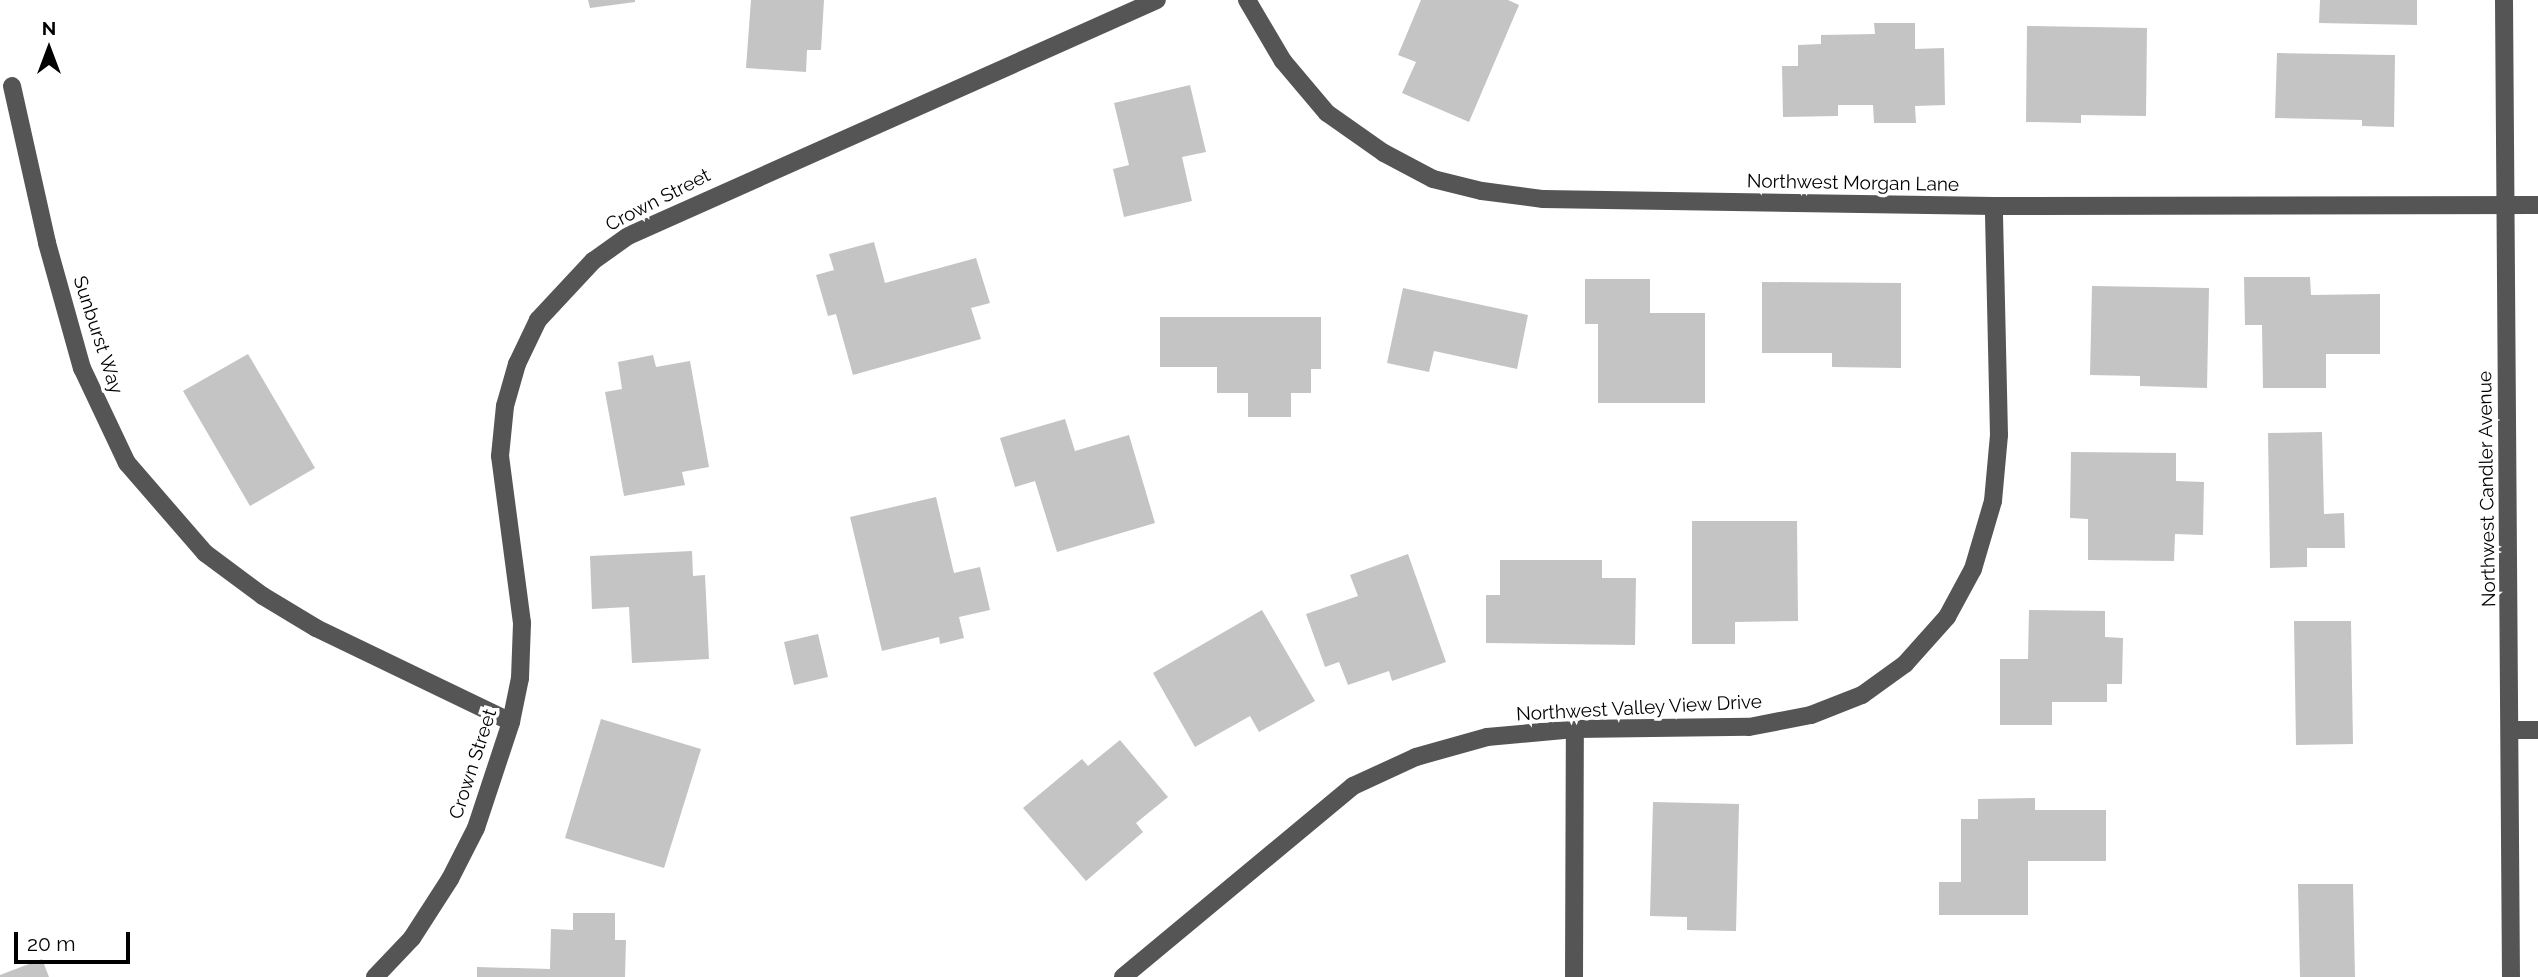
<!DOCTYPE html>
<style>
body{margin:0}
#map{position:relative;width:2538px;height:977px;overflow:hidden;background:#fff;font-family:Raleway,sans-serif}
div>[style]{position:absolute}
.building>*{inset:0;background:#c4c4c4}
.minor>*{height:18px;margin:-9px;padding:0 9px;transform-origin:9px;border-radius:9px;background:#555}
span{translate:-50% -50%;white-space:nowrap;text-align:center;line-height:1.15;-webkit-text-stroke:7px #fff;paint-order:stroke}
.street-label{font-size:19px;color:#000}
.north{position:absolute;left:14px;top:14px;width:70px;height:70px;-webkit-text-stroke:5px #fff;paint-order:stroke;rotate:0deg;font-size:19px;font-weight:700;line-height:28px;text-align:center;color:#000}
.north::after{content:'';display:block;margin:auto;width:24px;height:32px;background:#000;clip-path:polygon(50% 0,100% 100%,50% 72%,0 100%)}
.scale{position:absolute;left:14px;top:932px;width:116px;height:32px;box-sizing:border-box;border:4px solid #000;border-top:0;padding-left:9px;font-size:21px;line-height:24px;white-space:nowrap;color:#000;-webkit-text-stroke:5px #fff;paint-order:stroke}
</style>
<div id="map">
<div class="building">
<div style="clip-path:polygon(588px 0,635px 0,635px 2px,590px 8px)"></div>
<div style="clip-path:polygon(751px 0,824px 0,821px 50px,807px 50px,806px 72px,746px 68px)"></div>
<div style="clip-path:polygon(1421px 0,1508px 0,1519px 5px,1469px 122px,1402px 93px,1416px 62px,1398px 55px)"></div>
<div style="clip-path:polygon(2320px 0,2417px 0,2417px 25px,2319px 23px)"></div>
<div style="clip-path:polygon(1874px 23px,1915px 23px,1915px 49px,1944px 48px,1945px 105px,1915px 106px,1916px 123px,1874px 123px,1873px 105px,1838px 105px,1838px 116px,1783px 117px,1782px 66px,1798px 66px,1798px 45px,1821px 44px,1821px 35px,1875px 34px)"></div>
<div style="clip-path:polygon(2027px 26px,2147px 28px,2146px 116px,2081px 115px,2081px 123px,2026px 122px)"></div>
<div style="clip-path:polygon(2277px 53px,2395px 55px,2394px 127px,2362px 126px,2362px 120px,2275px 118px)"></div>
<div style="clip-path:polygon(1190px 85px,1206px 152px,1182px 157px,1192px 201px,1124px 217px,1113px 169px,1129px 165px,1114px 103px)"></div>
<div style="clip-path:polygon(874px 242px,885px 283px,976px 258px,990px 303px,971px 308px,981px 339px,853px 375px,836px 314px,828px 316px,816px 275px,834px 270px,829px 254px)"></div>
<div style="clip-path:polygon(2244px 277px,2310px 277px,2311px 295px,2380px 294px,2380px 354px,2326px 354px,2326px 388px,2263px 388px,2262px 325px,2245px 325px)"></div>
<div style="clip-path:polygon(1585px 279px,1650px 279px,1650px 313px,1705px 313px,1705px 403px,1598px 403px,1598px 324px,1585px 324px)"></div>
<div style="clip-path:polygon(1762px 282px,1901px 283px,1901px 368px,1832px 367px,1832px 353px,1762px 353px)"></div>
<div style="clip-path:polygon(2092px 286px,2209px 288px,2207px 388px,2140px 386px,2140px 376px,2090px 375px)"></div>
<div style="clip-path:polygon(1403px 288px,1528px 315px,1517px 369px,1434px 351px,1429px 372px,1387px 363px)"></div>
<div style="clip-path:polygon(1160px 317px,1321px 317px,1321px 369px,1311px 369px,1311px 393px,1291px 393px,1291px 417px,1248px 417px,1248px 393px,1217px 393px,1217px 367px,1160px 367px)"></div>
<div style="clip-path:polygon(248px 354px,315px 468px,250px 506px,183px 391px)"></div>
<div style="clip-path:polygon(653px 355px,656px 367px,690px 361px,709px 467px,682px 472px,685px 485px,624px 496px,605px 392px,622px 389px,618px 362px)"></div>
<div style="clip-path:polygon(1065px 419px,1075px 451px,1129px 435px,1155px 523px,1057px 552px,1035px 481px,1015px 487px,1000px 438px)"></div>
<div style="clip-path:polygon(2322px 432px,2324px 514px,2344px 513px,2345px 548px,2307px 548px,2307px 567px,2270px 568px,2268px 433px)"></div>
<div style="clip-path:polygon(2071px 452px,2176px 453px,2176px 481px,2204px 482px,2203px 535px,2175px 534px,2174px 561px,2088px 560px,2088px 519px,2070px 518px)"></div>
<div style="clip-path:polygon(936px 497px,954px 573px,980px 567px,990px 610px,959px 617px,964px 638px,940px 644px,939px 637px,882px 651px,850px 517px)"></div>
<div style="clip-path:polygon(1692px 521px,1797px 521px,1798px 621px,1735px 622px,1735px 644px,1692px 644px)"></div>
<div style="clip-path:polygon(692px 551px,693px 576px,705px 575px,709px 659px,632px 663px,629px 607px,592px 609px,590px 556px)"></div>
<div style="clip-path:polygon(1408px 554px,1446px 662px,1392px 681px,1389px 671px,1348px 685px,1339px 662px,1325px 667px,1306px 614px,1358px 596px,1350px 575px)"></div>
<div style="clip-path:polygon(1500px 560px,1602px 560px,1602px 578px,1636px 578px,1635px 645px,1486px 643px,1486px 595px,1500px 595px)"></div>
<div style="clip-path:polygon(1262px 610px,1315px 701px,1259px 732px,1250px 716px,1195px 747px,1153px 673px)"></div>
<div style="clip-path:polygon(2029px 610px,2105px 611px,2105px 637px,2123px 638px,2122px 684px,2107px 684px,2107px 702px,2052px 702px,2052px 725px,2000px 725px,2000px 659px,2028px 659px)"></div>
<div style="clip-path:polygon(2294px 621px,2351px 621px,2353px 744px,2296px 745px)"></div>
<div style="clip-path:polygon(818px 634px,828px 677px,794px 685px,784px 642px)"></div>
<div style="clip-path:polygon(601px 719px,701px 749px,664px 868px,565px 838px)"></div>
<div style="clip-path:polygon(1120px 740px,1168px 797px,1136px 823px,1143px 832px,1086px 881px,1023px 808px,1082px 759px,1088px 766px)"></div>
<div style="clip-path:polygon(2035px 798px,2035px 810px,2106px 810px,2106px 861px,2028px 861px,2028px 915px,1939px 915px,1939px 882px,1961px 882px,1961px 819px,1978px 819px,1978px 799px)"></div>
<div style="clip-path:polygon(1653px 802px,1739px 804px,1736px 931px,1687px 930px,1687px 917px,1650px 916px)"></div>
<div style="clip-path:polygon(2298px 884px,2353px 884px,2355px 977px,2300px 977px)"></div>
<div style="clip-path:polygon(573px 913px,615px 913px,615px 940px,626px 940px,625px 977px,477px 977px,477px 967px,550px 969px,551px 929px,573px 930px)"></div>
<div style="clip-path:polygon(42px 959px,49px 977px,0 977px,0 975px)"></div>
</div>
<div class="minor">
<div style="left:1247px;top:0;width:71px;rotate:59.5deg"></div>
<div style="left:1283px;top:61px;width:68px;rotate:49.8deg"></div>
<div style="left:1327px;top:113px;width:70px;rotate:35.1deg"></div>
<div style="left:1384px;top:153px;width:55px;rotate:28deg"></div>
<div style="left:1433px;top:179px;width:50px;rotate:13.8deg"></div>
<div style="left:1482px;top:191px;width:62px;rotate:7.5deg"></div>
<div style="left:1543px;top:199px;width:451px;rotate:0.9deg"></div>
<div style="left:1994px;top:206px;width:544px;rotate:-0.11deg"></div>
<div style="left:2504px;top:0;width:977px;rotate:89.59deg"></div>
<div style="left:12px;top:86px;width:161px;rotate:77.4deg"></div>
<div style="left:47px;top:243px;width:130px;rotate:74.4deg"></div>
<div style="left:82px;top:368px;width:105px;rotate:64.7deg"></div>
<div style="left:127px;top:463px;width:119px;rotate:49.1deg"></div>
<div style="left:205px;top:553px;width:72px;rotate:36.6deg"></div>
<div style="left:263px;top:596px;width:62px;rotate:31.1deg"></div>
<div style="left:316px;top:628px;width:216px;rotate:25.7deg"></div>
<div style="left:2511px;top:730px;width:27px"></div>
<div style="left:375px;top:977px;width:54px;rotate:-46.5deg"></div>
<div style="left:412px;top:938px;width:70px;rotate:-57.2deg"></div>
<div style="left:450px;top:879px;width:57px;rotate:-63deg"></div>
<div style="left:476px;top:828px;width:112px;rotate:-71.7deg"></div>
<div style="left:511px;top:722px;width:45px;rotate:-78.4deg"></div>
<div style="left:520px;top:678px;width:55px;rotate:-87.9deg"></div>
<div style="left:522px;top:623px;width:168px;rotate:-97.5deg"></div>
<div style="left:500px;top:456px;width:50px;rotate:-84.3deg"></div>
<div style="left:505px;top:406px;width:44px;rotate:-74.1deg"></div>
<div style="left:517px;top:364px;width:49px;rotate:-64.5deg"></div>
<div style="left:538px;top:320px;width:81px;rotate:-47deg"></div>
<div style="left:593px;top:261px;width:43px;rotate:-35.5deg"></div>
<div style="left:628px;top:236px;width:579px;rotate:-24.04deg"></div>
<div style="left:1123px;top:977px;width:299px;rotate:-39.7deg"></div>
<div style="left:1353px;top:786px;width:69px;rotate:-24.7deg"></div>
<div style="left:1416px;top:757px;width:74px;rotate:-15.7deg"></div>
<div style="left:1487px;top:737px;width:88px;rotate:-5.2deg"></div>
<div style="left:1575px;top:729px;width:174px;rotate:-0.7deg"></div>
<div style="left:1749px;top:727px;width:63px;rotate:-11deg"></div>
<div style="left:1811px;top:715px;width:55px;rotate:-21.4deg"></div>
<div style="left:1862px;top:695px;width:53px;rotate:-35.8deg"></div>
<div style="left:1905px;top:664px;width:63px;rotate:-48.2deg"></div>
<div style="left:1947px;top:617px;width:55px;rotate:-61.6deg"></div>
<div style="left:1973px;top:569px;width:71px;rotate:-73.6deg"></div>
<div style="left:1993px;top:501px;width:66px;rotate:-84.8deg"></div>
<div style="left:1999px;top:435px;width:229px;rotate:-91.3deg"></div>
<div style="left:1574px;top:977px;width:248px;rotate:-89.8deg"></div>
</div>
<div class="street-label">
<span style="left:1853px;top:183px;rotate:1deg">Northwest Morgan Lane</span>
<span style="left:658px;top:200px;rotate:-27deg">Crown Street</span>
<span style="left:98px;top:335px;rotate:72deg">Sunburst Way</span>
<span style="left:2487px;top:489px;rotate:-91deg">Northwest Candler Avenue</span>
<span style="left:1639px;top:708px;rotate:-3deg">Northwest Valley View Drive</span>
<span style="left:473px;top:764px;rotate:-72deg">Crown Street</span>
</div>
<div class="north">N</div>
<div class="scale">20 m</div>
</div>
